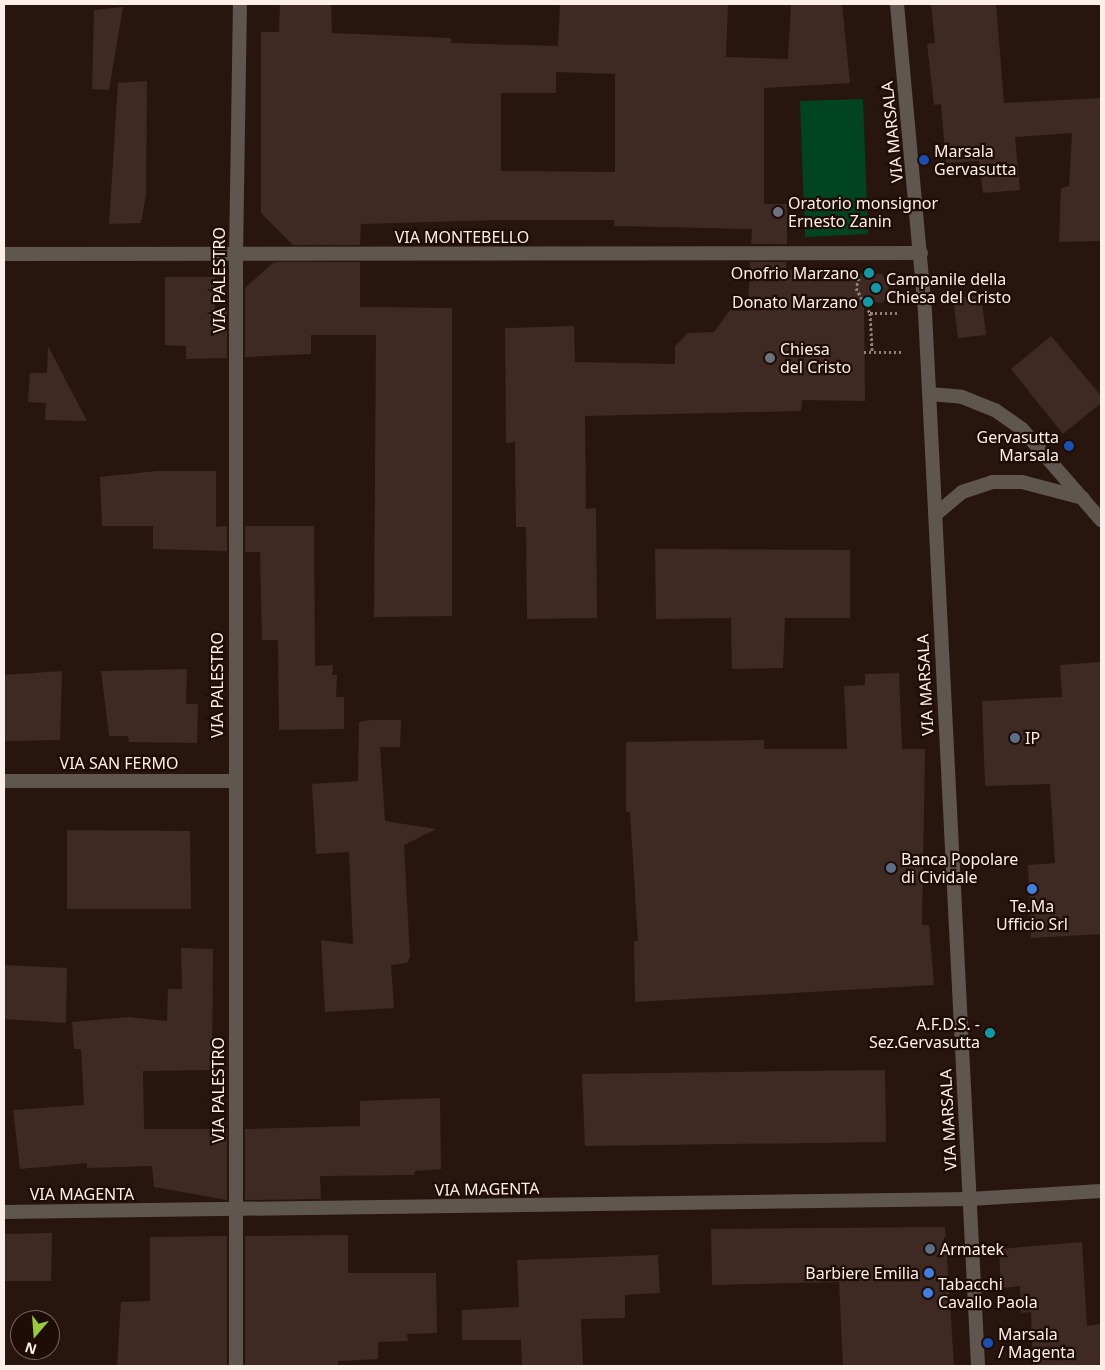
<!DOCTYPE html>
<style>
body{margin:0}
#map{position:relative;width:1105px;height:1370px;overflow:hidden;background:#28160e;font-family:"Noto Sans",sans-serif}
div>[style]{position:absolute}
.green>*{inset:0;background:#004421}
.building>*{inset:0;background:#3e2a22}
.path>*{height:3px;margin-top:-1.5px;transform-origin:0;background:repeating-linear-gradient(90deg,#8f8079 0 2.5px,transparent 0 5px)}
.minor>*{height:14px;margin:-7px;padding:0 7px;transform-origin:7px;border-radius:7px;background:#5f5650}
.tertiary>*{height:14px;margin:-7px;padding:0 7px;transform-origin:7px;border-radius:7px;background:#5f5650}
.dots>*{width:14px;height:14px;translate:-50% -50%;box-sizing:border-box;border:2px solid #1e0d06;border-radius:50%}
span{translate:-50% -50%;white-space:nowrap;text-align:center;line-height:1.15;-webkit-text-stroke:4.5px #1e0d06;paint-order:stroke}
.street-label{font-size:16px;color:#fcefe9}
.poi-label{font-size:16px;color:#fcefe9}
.left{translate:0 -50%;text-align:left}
.right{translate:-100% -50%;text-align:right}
.frame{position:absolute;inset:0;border:5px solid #fcefe9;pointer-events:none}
.north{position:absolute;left:10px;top:1310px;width:50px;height:50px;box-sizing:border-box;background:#1e0d06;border:1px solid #776761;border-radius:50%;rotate:198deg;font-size:14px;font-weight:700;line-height:20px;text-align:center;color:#fcefe9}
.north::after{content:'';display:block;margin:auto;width:18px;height:22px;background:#97cc38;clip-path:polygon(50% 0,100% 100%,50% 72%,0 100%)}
</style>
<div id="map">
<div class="green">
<div style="clip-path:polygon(863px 99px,868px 234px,805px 237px,800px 101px)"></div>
</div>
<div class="building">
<div style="clip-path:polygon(evenodd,280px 4px,331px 4px,332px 33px,451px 38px,451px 43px,558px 46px,560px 4px,728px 4px,726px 57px,788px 59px,791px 4px,842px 4px,850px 83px,764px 88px,764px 204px,787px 204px,787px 244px,751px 244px,752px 229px,614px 226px,614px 220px,497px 220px,361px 224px,360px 245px,293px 245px,261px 213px,261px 32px,279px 32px,280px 4px,556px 72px,615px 74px,615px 172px,501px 171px,501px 93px,556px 93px,556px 72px)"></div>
<div style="clip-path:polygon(931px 4px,996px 4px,1004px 103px,1101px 98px,1101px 241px,1059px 242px,1061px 188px,1069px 186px,1072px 133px,1015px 137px,1020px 190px,983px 193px,979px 161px,946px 163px,941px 104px,934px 105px,927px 44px,935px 43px)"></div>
<div style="clip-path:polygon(123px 7px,109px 90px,92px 89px,94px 10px)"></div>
<div style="clip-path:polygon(147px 81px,146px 195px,141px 223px,109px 224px,118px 83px)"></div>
<div style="clip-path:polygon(274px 262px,360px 262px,360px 307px,452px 308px,452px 616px,374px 617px,376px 335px,311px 335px,311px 354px,245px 357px,245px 288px)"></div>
<div style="clip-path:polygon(750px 262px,786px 262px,786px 270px,882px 274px,889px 288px,883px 303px,864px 301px,865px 401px,802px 400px,801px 411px,585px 416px,586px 509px,596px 508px,597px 618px,527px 619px,526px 527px,516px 527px,515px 442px,506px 443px,505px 328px,574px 326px,575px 362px,675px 364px,675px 346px,688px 333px,714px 332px,730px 310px,748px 311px)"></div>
<div style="clip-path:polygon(165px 277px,215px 277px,215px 313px,227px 303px,227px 358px,186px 359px,186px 346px,165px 345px)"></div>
<div style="clip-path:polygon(981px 295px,986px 335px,958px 338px,953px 298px)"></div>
<div style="clip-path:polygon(1051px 336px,1101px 396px,1101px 403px,1063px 434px,1011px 369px)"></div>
<div style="clip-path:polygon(48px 346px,87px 421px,45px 420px,46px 403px,28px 402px,30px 373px,47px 373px)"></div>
<div style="clip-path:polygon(157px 471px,216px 471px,216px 527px,227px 526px,227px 551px,153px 549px,153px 526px,102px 526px,100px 477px)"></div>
<div style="clip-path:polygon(245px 526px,314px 526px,315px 666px,333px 665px,332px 675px,337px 675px,336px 697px,344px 697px,344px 729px,279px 730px,278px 640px,262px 640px,260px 552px,245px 552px)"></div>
<div style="clip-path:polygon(655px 549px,850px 550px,850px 618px,785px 618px,783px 668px,732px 669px,731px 618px,656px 619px)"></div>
<div style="clip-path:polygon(1101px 662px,1101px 934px,1031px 938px,1028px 865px,1055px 863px,1050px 784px,985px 786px,982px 701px,1062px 697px,1060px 665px)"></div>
<div style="clip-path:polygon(187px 669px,186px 704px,198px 704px,197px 743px,129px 742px,128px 736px,109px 736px,101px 671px)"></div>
<div style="clip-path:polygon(62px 671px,60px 740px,4px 741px,4px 675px)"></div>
<div style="clip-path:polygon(899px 673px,902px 749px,925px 749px,922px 925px,929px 925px,934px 985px,635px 1002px,634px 941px,638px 941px,630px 812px,626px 812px,626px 742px,764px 740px,764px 749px,847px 749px,844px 686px,865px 685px,865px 674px)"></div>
<div style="clip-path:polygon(371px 720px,401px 720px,400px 747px,380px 747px,385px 821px,436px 829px,404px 845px,410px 957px,407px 963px,391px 965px,394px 1008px,325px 1012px,321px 940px,353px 944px,349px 852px,316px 854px,312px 784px,358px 781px,359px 722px)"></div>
<div style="clip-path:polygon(67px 830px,190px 831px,191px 909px,67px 909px)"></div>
<div style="clip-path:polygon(181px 948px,213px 949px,212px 1070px,143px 1071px,144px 1129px,227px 1129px,227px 1200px,154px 1187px,152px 1166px,87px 1168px,87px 1163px,20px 1169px,13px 1110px,84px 1105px,81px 1049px,74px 1049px,72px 1022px,129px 1017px,167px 1021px,168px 989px,182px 989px)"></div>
<div style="clip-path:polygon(4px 965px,67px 968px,66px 1023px,4px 1019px)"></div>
<div style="clip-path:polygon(885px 1070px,886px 1142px,585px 1146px,582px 1074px)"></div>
<div style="clip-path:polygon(440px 1098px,441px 1169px,415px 1171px,414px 1175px,320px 1176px,321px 1199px,245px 1200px,245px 1129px,360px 1126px,360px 1101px)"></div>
<div style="clip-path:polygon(945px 1227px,954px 1366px,843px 1366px,839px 1282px,712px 1285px,711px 1229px)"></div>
<div style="clip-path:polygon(52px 1233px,51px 1281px,4px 1281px,4px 1234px)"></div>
<div style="clip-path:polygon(348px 1235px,348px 1273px,436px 1273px,437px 1333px,407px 1334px,408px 1341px,378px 1342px,378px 1359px,338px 1361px,338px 1366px,245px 1366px,245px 1236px)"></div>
<div style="clip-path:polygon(227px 1236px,227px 1366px,117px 1366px,121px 1302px,150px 1301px,150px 1237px)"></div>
<div style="clip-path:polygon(1082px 1242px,1087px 1326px,1101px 1324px,1101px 1366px,1033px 1366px,1031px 1312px,1021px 1313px,1020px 1286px,1001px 1288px,999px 1249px)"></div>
<div style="clip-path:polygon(658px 1255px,660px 1293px,625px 1295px,625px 1318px,581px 1319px,583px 1366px,522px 1366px,521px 1340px,462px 1340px,462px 1310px,519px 1307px,517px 1260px)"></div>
</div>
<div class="path">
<div style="left:859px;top:278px;width:10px;rotate:107deg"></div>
<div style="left:856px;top:288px;width:29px;rotate:61deg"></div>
<div style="left:870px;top:313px;width:39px;rotate:87deg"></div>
<div style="left:870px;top:313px;width:28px"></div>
<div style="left:864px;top:352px;width:37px"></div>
</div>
<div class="minor">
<div style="left:4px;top:254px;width:917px;rotate:-0.06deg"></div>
<div style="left:930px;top:394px;width:32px;rotate:5deg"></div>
<div style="left:962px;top:397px;width:35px;rotate:22deg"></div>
<div style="left:995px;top:410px;width:33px;rotate:35deg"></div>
<div style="left:1022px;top:429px;width:121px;rotate:49deg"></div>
<div style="left:936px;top:514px;width:34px;rotate:-40deg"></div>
<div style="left:962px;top:492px;width:32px;rotate:-18deg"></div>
<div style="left:992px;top:482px;width:30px"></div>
<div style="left:1022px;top:482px;width:63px;rotate:14.7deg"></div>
<div style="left:4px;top:781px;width:230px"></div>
<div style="left:4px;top:1212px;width:966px;rotate:-0.77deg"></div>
<div style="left:970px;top:1199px;width:131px;rotate:-3.5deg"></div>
<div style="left:236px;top:1366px;width:1111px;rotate:-90deg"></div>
<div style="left:236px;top:255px;width:251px;rotate:-89.1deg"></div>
</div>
<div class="tertiary">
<div style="left:897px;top:4px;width:309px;rotate:84.8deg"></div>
<div style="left:925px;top:312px;width:1055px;rotate:87.12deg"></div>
</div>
<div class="dots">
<div style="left:924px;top:160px;background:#1a4fb4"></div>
<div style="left:778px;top:212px;background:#6b7280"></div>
<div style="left:869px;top:273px;background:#0f9aa8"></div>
<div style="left:876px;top:288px;background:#0f9aa8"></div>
<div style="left:868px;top:302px;background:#0f9aa8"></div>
<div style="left:770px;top:358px;background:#6b7280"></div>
<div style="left:1069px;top:446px;background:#1a4fb4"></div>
<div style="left:1015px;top:738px;background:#5c6f8a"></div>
<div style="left:891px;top:868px;background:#5c6f8a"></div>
<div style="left:1032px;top:889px;background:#3f7fe0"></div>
<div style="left:990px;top:1033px;background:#0f9aa8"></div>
<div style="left:930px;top:1249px;background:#5c6f8a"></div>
<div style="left:929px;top:1273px;background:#3f7fe0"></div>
<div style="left:928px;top:1293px;background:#3f7fe0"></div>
<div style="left:988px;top:1343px;background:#1a4fb4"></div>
</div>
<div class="street-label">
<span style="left:892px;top:132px;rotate:-96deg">VIA MARSALA</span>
<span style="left:462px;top:237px">VIA MONTEBELLO</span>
<span style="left:219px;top:280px;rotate:-90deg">VIA PALESTRO</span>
<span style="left:217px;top:685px;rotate:-90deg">VIA PALESTRO</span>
<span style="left:925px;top:685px;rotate:-93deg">VIA MARSALA</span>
<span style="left:119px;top:763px">VIA SAN FERMO</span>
<span style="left:218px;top:1090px;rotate:-90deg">VIA PALESTRO</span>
<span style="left:948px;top:1120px;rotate:-93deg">VIA MARSALA</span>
<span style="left:487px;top:1189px;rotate:-1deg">VIA MAGENTA</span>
<span style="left:82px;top:1194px">VIA MAGENTA</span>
</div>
<div class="poi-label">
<span class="left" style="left:934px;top:160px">Marsala<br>Gervasutta</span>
<span class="left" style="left:788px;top:212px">Oratorio monsignor<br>Ernesto Zanin</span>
<span class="right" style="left:859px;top:273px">Onofrio Marzano</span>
<span class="left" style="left:886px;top:288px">Campanile della<br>Chiesa del Cristo</span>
<span class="right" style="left:858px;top:302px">Donato Marzano</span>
<span class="left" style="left:780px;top:358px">Chiesa<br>del Cristo</span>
<span class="right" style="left:1059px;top:446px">Gervasutta<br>Marsala</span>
<span class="left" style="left:1025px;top:738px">IP</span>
<span class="left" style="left:901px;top:868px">Banca Popolare<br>di Cividale</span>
<span style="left:1032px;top:915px">Te.Ma<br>Ufficio Srl</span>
<span class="right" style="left:980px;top:1033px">A.F.D.S. -<br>Sez.Gervasutta</span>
<span class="left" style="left:940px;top:1249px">Armatek</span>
<span class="right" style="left:919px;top:1273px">Barbiere Emilia</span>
<span class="left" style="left:938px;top:1293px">Tabacchi<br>Cavallo Paola</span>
<span class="left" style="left:998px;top:1343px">Marsala<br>/ Magenta</span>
</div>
<div class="frame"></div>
<div class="north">N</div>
</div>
